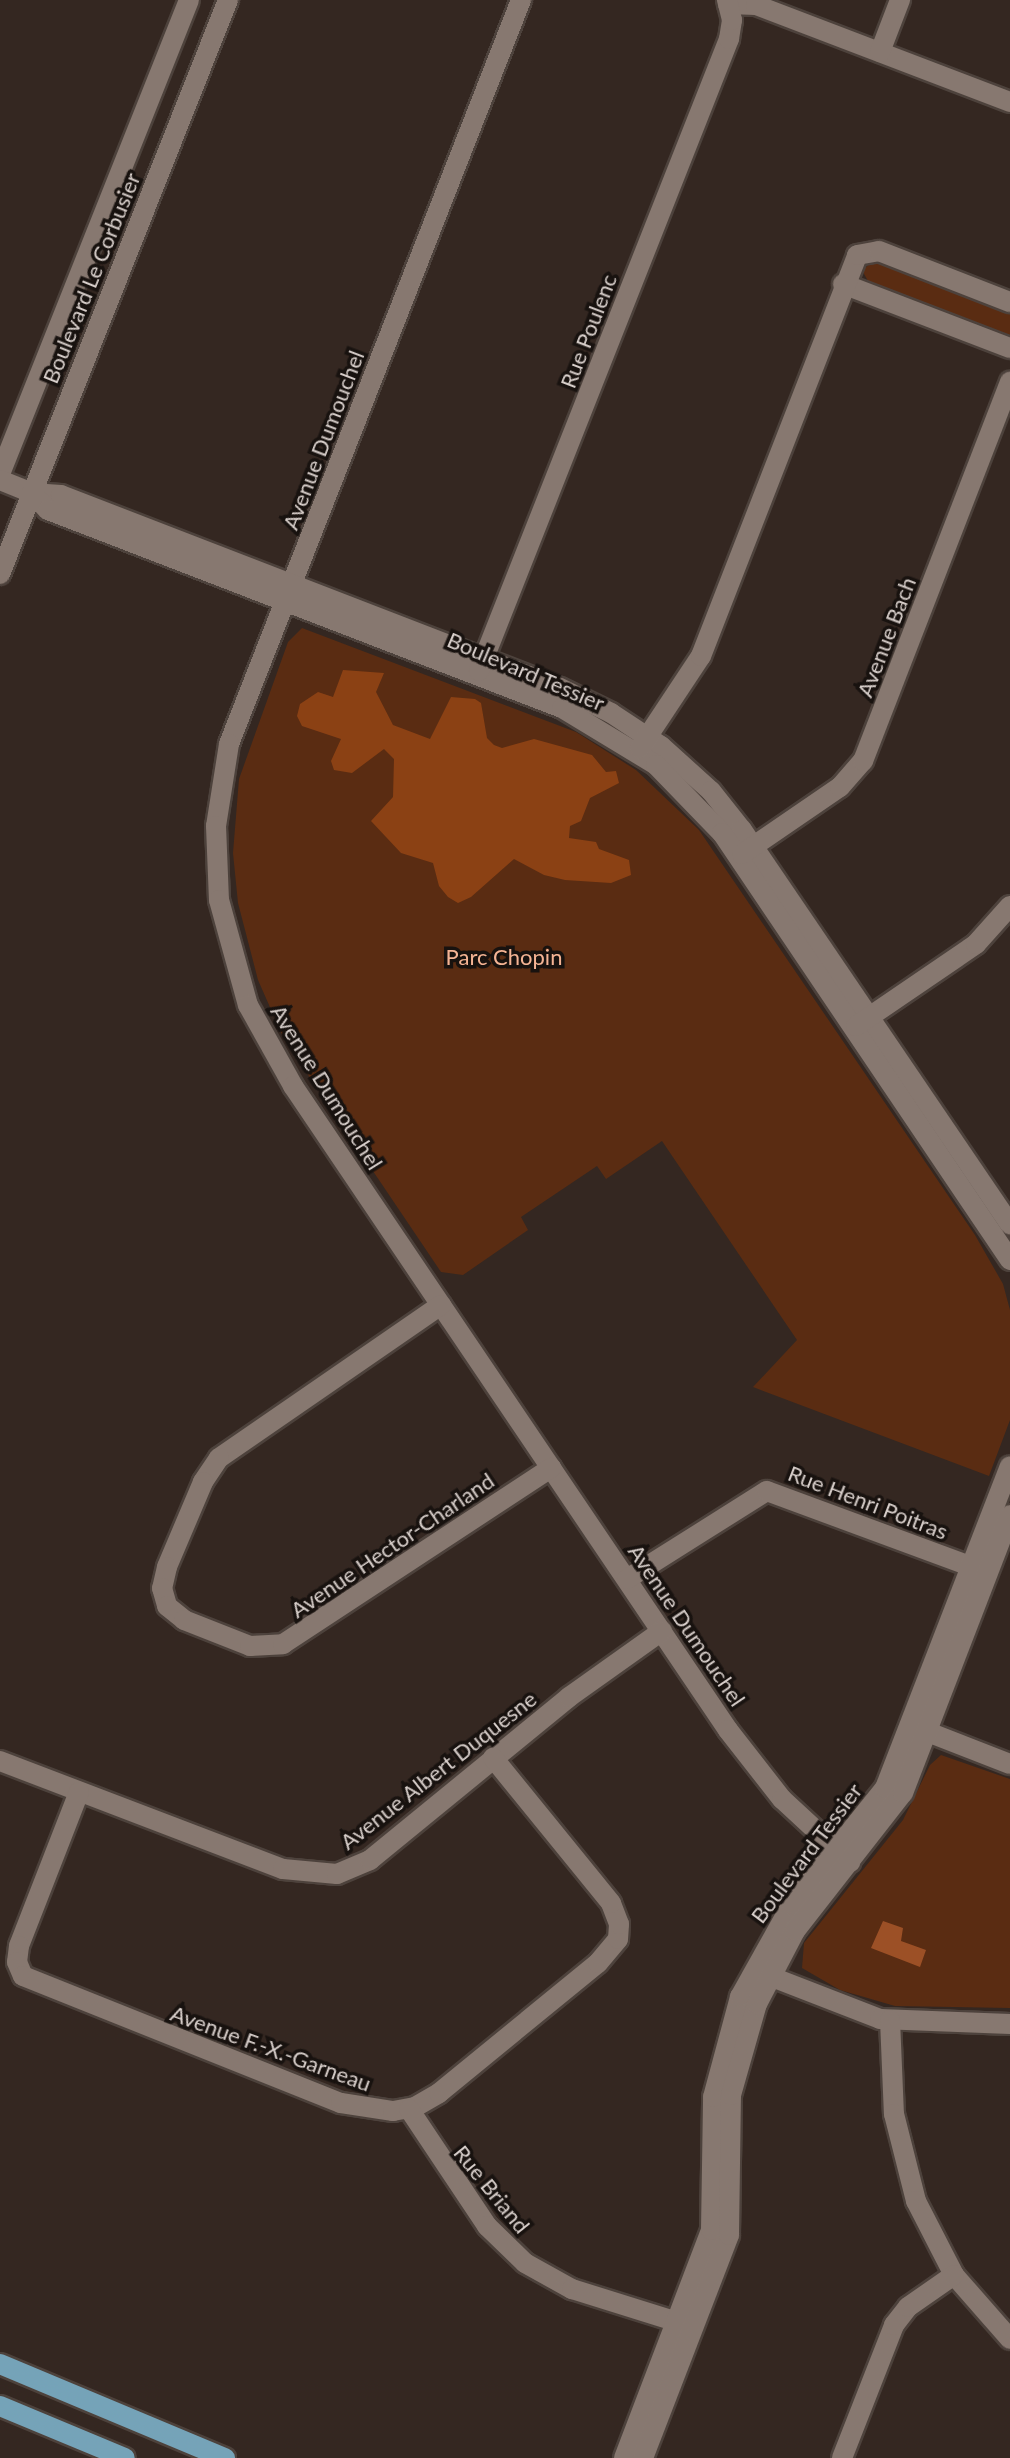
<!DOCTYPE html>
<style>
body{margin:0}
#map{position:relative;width:1010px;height:2458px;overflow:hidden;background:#342721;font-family:Lato,sans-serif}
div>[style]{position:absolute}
.green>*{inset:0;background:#5a2c12}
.forest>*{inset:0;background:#8b4114}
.water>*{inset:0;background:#9c5026}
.roads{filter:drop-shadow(2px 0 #4d423c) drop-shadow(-2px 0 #4d423c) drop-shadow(0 2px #4d423c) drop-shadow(0 -2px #4d423c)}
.minor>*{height:20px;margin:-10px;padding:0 10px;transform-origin:10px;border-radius:10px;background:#877870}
.major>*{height:20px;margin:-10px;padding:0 10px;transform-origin:10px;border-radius:10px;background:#75a3b8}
span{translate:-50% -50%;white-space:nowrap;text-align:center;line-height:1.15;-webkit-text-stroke:7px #18120f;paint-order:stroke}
.street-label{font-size:22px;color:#d8cfcb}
.park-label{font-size:22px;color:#f5b494}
</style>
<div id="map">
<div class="green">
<div style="clip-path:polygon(874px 261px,1010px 313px,1010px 335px,869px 283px,862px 270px)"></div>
<div style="clip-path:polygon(302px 628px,576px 732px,636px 770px,699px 830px,975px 1235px,1003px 1284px,1010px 1310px,1010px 1420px,989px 1476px,753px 1387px,797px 1340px,662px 1141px,606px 1179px,597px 1166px,521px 1217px,528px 1230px,463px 1275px,441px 1272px,284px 1039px,258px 980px,238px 903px,233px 853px,239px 779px,288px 642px)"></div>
<div style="clip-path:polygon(941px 1755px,1010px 1779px,1010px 2008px,895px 2006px,840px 1990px,802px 1968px,804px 1943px,903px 1820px,930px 1765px)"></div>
</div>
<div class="forest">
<div style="clip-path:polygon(343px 670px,384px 673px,376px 692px,393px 725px,430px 739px,451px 697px,475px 699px,481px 703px,487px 738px,494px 745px,502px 748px,534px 739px,592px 755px,606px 772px,616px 771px,619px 783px,590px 798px,581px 821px,570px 826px,569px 838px,596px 842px,599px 849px,629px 860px,631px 875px,611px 883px,565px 880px,544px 875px,514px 859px,471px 897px,458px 903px,448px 897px,439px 886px,433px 863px,401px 853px,371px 821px,393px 797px,394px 759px,384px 749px,352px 773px,334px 770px,331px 761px,341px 739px,302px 726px,297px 716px,300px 704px,318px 692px,333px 697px)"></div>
</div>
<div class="water">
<div style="clip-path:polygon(883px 1921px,903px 1928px,901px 1941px,926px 1950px,920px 1967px,871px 1948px)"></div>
</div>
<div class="roads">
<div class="minor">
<div style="left:521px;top:0;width:799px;rotate:111.43deg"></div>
<div style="left:229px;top:744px;width:83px;rotate:99deg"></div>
<div style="left:216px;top:826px;width:74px;rotate:87.7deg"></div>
<div style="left:219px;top:900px;width:109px;rotate:74.6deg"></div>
<div style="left:248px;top:1005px;width:93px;rotate:60.9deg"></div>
<div style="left:293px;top:1086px;width:777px;rotate:55.96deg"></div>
<div style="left:728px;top:1730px;width:88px;rotate:52deg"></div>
<div style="left:782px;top:1799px;width:93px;rotate:42.8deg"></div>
<div style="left:728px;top:4px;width:28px;rotate:2deg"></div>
<div style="left:756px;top:5px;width:272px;rotate:20.9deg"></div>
<div style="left:880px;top:52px;width:56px;rotate:-69deg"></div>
<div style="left:843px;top:284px;width:179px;rotate:21deg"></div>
<div style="left:0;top:474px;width:510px;rotate:-68.26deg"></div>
<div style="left:0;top:480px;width:35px;rotate:22deg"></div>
<div style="left:32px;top:493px;width:29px;rotate:4deg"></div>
<div style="left:61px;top:495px;width:535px;rotate:21.15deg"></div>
<div style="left:560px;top:688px;width:57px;rotate:26.1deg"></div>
<div style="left:611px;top:713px;width:60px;rotate:33.4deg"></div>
<div style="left:661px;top:746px;width:67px;rotate:42deg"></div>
<div style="left:711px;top:791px;width:50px;rotate:51.5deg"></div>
<div style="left:742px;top:830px;width:477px;rotate:55.8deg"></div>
<div style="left:32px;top:493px;width:23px;rotate:47deg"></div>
<div style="left:48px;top:510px;width:551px;rotate:21.07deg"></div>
<div style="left:562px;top:708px;width:110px;rotate:31.2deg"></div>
<div style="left:656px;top:765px;width:95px;rotate:45.9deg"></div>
<div style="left:722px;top:833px;width:515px;rotate:56deg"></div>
<div style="left:0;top:574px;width:618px;rotate:-68.34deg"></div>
<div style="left:479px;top:671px;width:680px;rotate:-68.42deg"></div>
<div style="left:729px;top:39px;width:19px;rotate:-81deg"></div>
<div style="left:732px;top:20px;width:21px;rotate:-104deg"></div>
<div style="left:640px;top:748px;width:110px;rotate:-56.5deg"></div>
<div style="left:701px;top:656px;width:430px;rotate:-68.7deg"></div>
<div style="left:857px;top:255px;width:22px;rotate:-10deg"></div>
<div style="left:879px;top:251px;width:141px;rotate:21.3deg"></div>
<div style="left:742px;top:854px;width:119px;rotate:-34.4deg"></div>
<div style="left:840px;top:787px;width:35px;rotate:-49deg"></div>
<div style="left:863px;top:761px;width:407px;rotate:-68.8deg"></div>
<div style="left:856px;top:1026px;width:145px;rotate:-34.3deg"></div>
<div style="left:976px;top:944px;width:51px;rotate:-48.2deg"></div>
<div style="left:441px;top:1305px;width:270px;rotate:145.4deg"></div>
<div style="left:219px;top:1458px;width:29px;rotate:124deg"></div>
<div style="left:203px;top:1482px;width:92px;rotate:113deg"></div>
<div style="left:167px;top:1567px;width:22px;rotate:103deg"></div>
<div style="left:162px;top:1588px;width:19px;rotate:74deg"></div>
<div style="left:167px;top:1606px;width:22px;rotate:39deg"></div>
<div style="left:184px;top:1620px;width:71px;rotate:21.5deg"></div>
<div style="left:250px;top:1646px;width:33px;rotate:-3deg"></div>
<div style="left:283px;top:1644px;width:321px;rotate:-33.3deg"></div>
<div style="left:627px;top:1579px;width:165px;rotate:-32.2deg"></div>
<div style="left:767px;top:1491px;width:219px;rotate:20.3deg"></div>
<div style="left:915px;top:1727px;width:102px;rotate:21.3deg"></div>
<div style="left:0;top:1761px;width:303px;rotate:20.9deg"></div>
<div style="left:283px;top:1869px;width:54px;rotate:5.3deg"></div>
<div style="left:337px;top:1874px;width:36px;rotate:-23deg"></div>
<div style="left:370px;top:1860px;width:257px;rotate:-39.3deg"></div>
<div style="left:569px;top:1697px;width:114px;rotate:-35.4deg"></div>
<div style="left:79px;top:1792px;width:165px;rotate:111.3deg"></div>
<div style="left:19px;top:1946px;width:16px;rotate:97deg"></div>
<div style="left:17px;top:1962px;width:15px;rotate:67deg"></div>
<div style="left:23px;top:1976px;width:342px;rotate:21.8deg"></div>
<div style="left:341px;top:2103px;width:53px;rotate:8.7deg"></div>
<div style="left:393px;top:2111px;width:22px;rotate:-10deg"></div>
<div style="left:415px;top:2107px;width:28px;rotate:-30deg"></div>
<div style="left:439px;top:2093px;width:205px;rotate:-39.3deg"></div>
<div style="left:598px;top:1963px;width:31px;rotate:-50deg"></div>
<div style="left:618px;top:1939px;width:15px;rotate:-86deg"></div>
<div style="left:619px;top:1924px;width:22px;rotate:-111deg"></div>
<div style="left:611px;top:1903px;width:187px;rotate:-129.1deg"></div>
<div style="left:759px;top:1972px;width:130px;rotate:21.2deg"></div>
<div style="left:880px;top:2019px;width:130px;rotate:2.2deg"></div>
<div style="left:890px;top:2020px;width:94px;rotate:87.6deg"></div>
<div style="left:894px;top:2114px;width:90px;rotate:75.8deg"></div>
<div style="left:916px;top:2201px;width:83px;rotate:62.8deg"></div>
<div style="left:954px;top:2275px;width:85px;rotate:48.8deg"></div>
<div style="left:409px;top:2109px;width:141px;rotate:56.3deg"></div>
<div style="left:487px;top:2226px;width:53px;rotate:44.2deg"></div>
<div style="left:525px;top:2263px;width:54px;rotate:29deg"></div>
<div style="left:572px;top:2289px;width:124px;rotate:17.4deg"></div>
<div style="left:624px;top:2458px;width:244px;rotate:-69.1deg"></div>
<div style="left:711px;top:2230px;width:133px;rotate:-89.1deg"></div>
<div style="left:713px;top:2097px;width:104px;rotate:-74.9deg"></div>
<div style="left:740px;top:1997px;width:107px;rotate:-60.8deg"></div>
<div style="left:792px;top:1904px;width:149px;rotate:-51.3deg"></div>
<div style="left:885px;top:1788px;width:345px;rotate:-68.8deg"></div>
<div style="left:643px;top:2458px;width:239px;rotate:-68.9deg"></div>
<div style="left:729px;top:2235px;width:140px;rotate:-89.2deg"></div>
<div style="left:731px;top:2095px;width:95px;rotate:-74.1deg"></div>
<div style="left:757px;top:2004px;width:82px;rotate:-62.5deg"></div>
<div style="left:795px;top:1931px;width:175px;rotate:-52deg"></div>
<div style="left:903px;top:1793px;width:298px;rotate:-68.9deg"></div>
<div style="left:842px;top:2458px;width:143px;rotate:-68.6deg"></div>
<div style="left:894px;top:2325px;width:23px;rotate:-52deg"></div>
<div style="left:908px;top:2307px;width:56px;rotate:-34.8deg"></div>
</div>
<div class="major">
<div style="left:0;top:2364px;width:244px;rotate:22.7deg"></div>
<div style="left:0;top:2406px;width:135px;rotate:22.6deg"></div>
</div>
</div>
<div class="street-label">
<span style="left:91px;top:278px;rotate:-68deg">Boulevard Le Corbusier</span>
<span style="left:588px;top:331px;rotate:-69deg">Rue Poulenc</span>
<span style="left:323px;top:440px;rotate:-69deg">Avenue Dumouchel</span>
<span style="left:886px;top:637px;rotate:-69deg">Avenue Bach</span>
<span style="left:526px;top:671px;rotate:23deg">Boulevard Tessier</span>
<span style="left:327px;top:1087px;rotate:58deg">Avenue Dumouchel</span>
<span style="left:868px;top:1502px;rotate:21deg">Rue Henri Poitras</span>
<span style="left:392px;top:1545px;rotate:-34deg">Avenue Hector-Charland</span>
<span style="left:687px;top:1625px;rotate:56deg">Avenue Dumouchel</span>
<span style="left:438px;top:1770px;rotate:-38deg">Avenue Albert Duquesne</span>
<span style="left:806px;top:1853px;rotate:-53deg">Boulevard Tessier</span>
<span style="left:271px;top:2048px;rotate:20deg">Avenue F.-X.-Garneau</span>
<span style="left:492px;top:2189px;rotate:51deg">Rue Briand</span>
</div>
<div class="park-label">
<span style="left:504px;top:957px">Parc Chopin</span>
</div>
</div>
